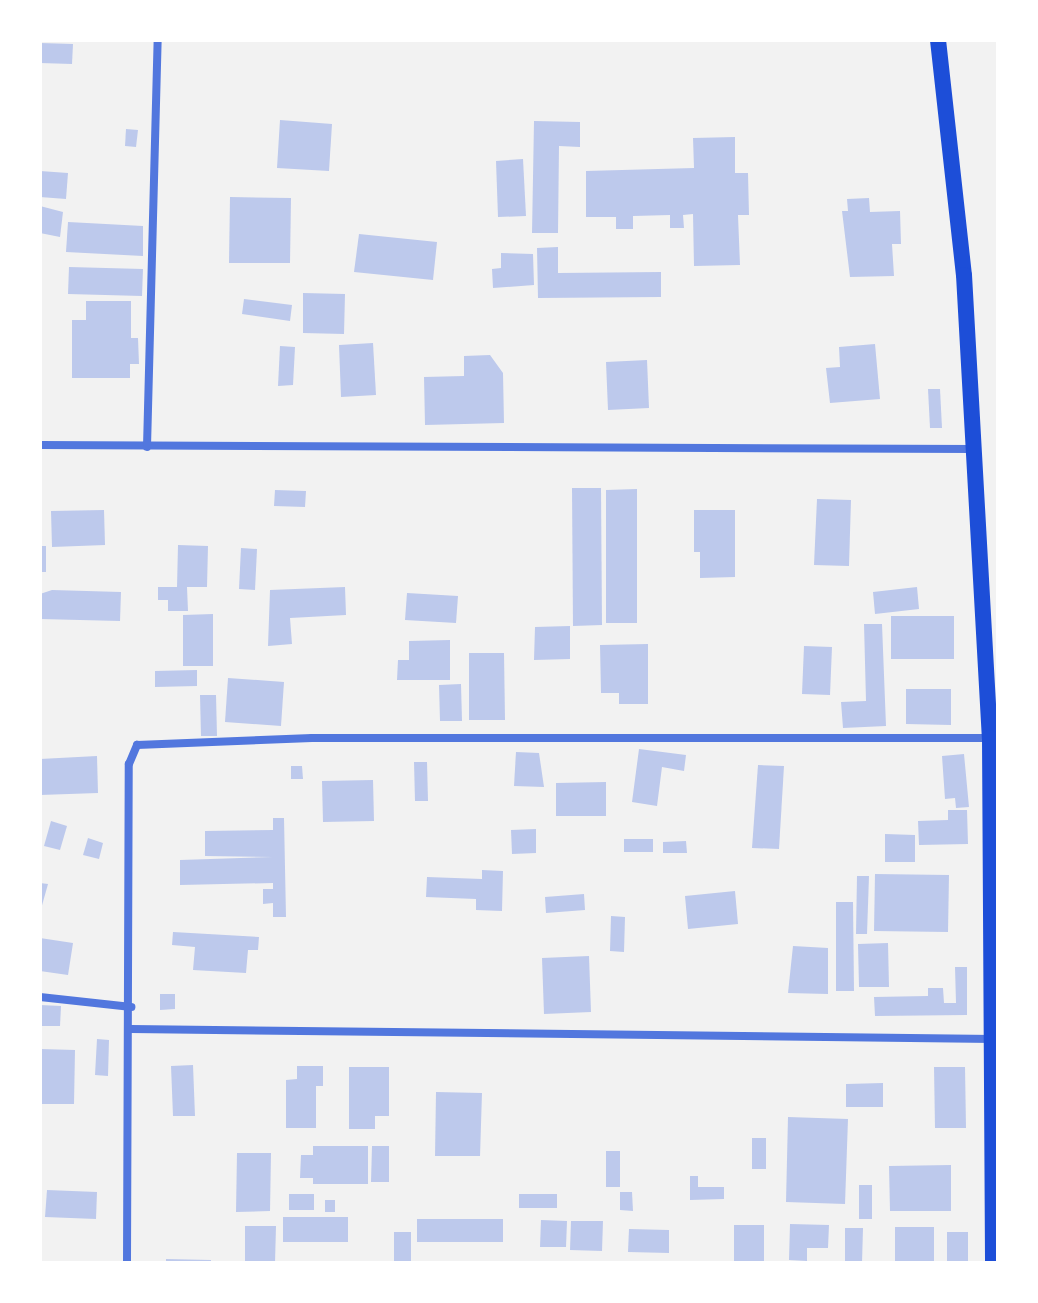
<!DOCTYPE html>
<style>
body{margin:0}
#map{position:relative;width:1038px;height:1303px;overflow:hidden;background:#f2f2f2;font-family:Helvetica,sans-serif}
div>[style]{position:absolute}
.building>*{inset:0;background:#bdc9ec}
.minor>*{height:8px;margin:-4px;padding:0 4px;transform-origin:4px;border-radius:4px;background:#5277de}
.secondary>*{height:16px;margin:-8px;padding:0 8px;transform-origin:8px;border-radius:8px;background:#1d4ed8}
span{translate:-50% -50%;white-space:nowrap;text-align:center;line-height:1.15;-webkit-text-stroke:8px #fff;paint-order:stroke}
.frame{position:absolute;inset:0;border:42px solid #fff;pointer-events:none}
</style>
<div id="map">
<div class="building">
<div style="clip-path:polygon(40px 43px,73px 44px,72px 64px,40px 63px)"></div>
<div style="clip-path:polygon(280px 120px,332px 124px,329px 171px,277px 168px)"></div>
<div style="clip-path:polygon(534px 121px,580px 122px,580px 147px,559px 146px,558px 233px,532px 233px)"></div>
<div style="clip-path:polygon(126px 129px,138px 130px,136px 147px,125px 146px)"></div>
<div style="clip-path:polygon(735px 137px,735px 173px,748px 173px,749px 215px,738px 215px,740px 265px,694px 266px,693px 214px,683px 215px,684px 228px,670px 228px,670px 215px,633px 216px,633px 229px,616px 229px,616px 217px,586px 217px,586px 171px,694px 168px,693px 138px)"></div>
<div style="clip-path:polygon(523px 159px,526px 216px,498px 217px,496px 161px)"></div>
<div style="clip-path:polygon(40px 171px,68px 173px,66px 199px,40px 197px)"></div>
<div style="clip-path:polygon(230px 197px,291px 198px,290px 263px,229px 263px)"></div>
<div style="clip-path:polygon(869px 198px,870px 212px,900px 211px,901px 244px,892px 244px,894px 276px,850px 277px,842px 211px,848px 211px,847px 199px)"></div>
<div style="clip-path:polygon(40px 206px,63px 212px,60px 237px,40px 233px)"></div>
<div style="clip-path:polygon(68px 222px,143px 226px,143px 256px,66px 252px)"></div>
<div style="clip-path:polygon(359px 234px,437px 242px,433px 280px,354px 272px)"></div>
<div style="clip-path:polygon(558px 247px,558px 273px,661px 272px,661px 297px,538px 298px,537px 248px)"></div>
<div style="clip-path:polygon(501px 253px,533px 254px,534px 285px,493px 288px,492px 269px,501px 268px)"></div>
<div style="clip-path:polygon(69px 267px,143px 269px,142px 296px,68px 294px)"></div>
<div style="clip-path:polygon(303px 293px,345px 294px,344px 334px,303px 333px)"></div>
<div style="clip-path:polygon(244px 299px,292px 305px,290px 321px,242px 314px)"></div>
<div style="clip-path:polygon(86px 301px,131px 301px,131px 338px,138px 338px,139px 364px,130px 364px,130px 378px,72px 378px,72px 320px,86px 320px)"></div>
<div style="clip-path:polygon(373px 343px,376px 395px,341px 397px,339px 345px)"></div>
<div style="clip-path:polygon(875px 344px,880px 399px,830px 403px,826px 368px,840px 367px,839px 347px)"></div>
<div style="clip-path:polygon(280px 346px,295px 347px,293px 385px,278px 386px)"></div>
<div style="clip-path:polygon(490px 355px,503px 373px,504px 423px,425px 425px,424px 377px,464px 376px,464px 356px)"></div>
<div style="clip-path:polygon(647px 360px,649px 408px,608px 410px,606px 362px)"></div>
<div style="clip-path:polygon(928px 389px,940px 389px,942px 428px,930px 428px)"></div>
<div style="clip-path:polygon(572px 488px,601px 488px,602px 625px,573px 626px)"></div>
<div style="clip-path:polygon(637px 489px,637px 623px,606px 623px,606px 490px)"></div>
<div style="clip-path:polygon(275px 490px,306px 491px,305px 507px,274px 506px)"></div>
<div style="clip-path:polygon(817px 499px,851px 500px,849px 566px,814px 565px)"></div>
<div style="clip-path:polygon(104px 510px,105px 545px,52px 547px,51px 511px)"></div>
<div style="clip-path:polygon(694px 510px,735px 510px,735px 577px,700px 578px,700px 552px,694px 552px)"></div>
<div style="clip-path:polygon(178px 545px,208px 546px,207px 587px,187px 587px,188px 611px,168px 611px,168px 600px,158px 600px,158px 587px,177px 587px)"></div>
<div style="clip-path:polygon(40px 546px,46px 546px,46px 572px,40px 572px)"></div>
<div style="clip-path:polygon(241px 548px,257px 549px,255px 590px,239px 589px)"></div>
<div style="clip-path:polygon(345px 587px,346px 615px,290px 618px,292px 644px,268px 646px,270px 590px)"></div>
<div style="clip-path:polygon(917px 587px,919px 609px,875px 614px,873px 592px)"></div>
<div style="clip-path:polygon(52px 590px,121px 592px,120px 621px,40px 619px,40px 594px)"></div>
<div style="clip-path:polygon(407px 593px,458px 596px,456px 623px,405px 620px)"></div>
<div style="clip-path:polygon(213px 614px,213px 666px,183px 666px,183px 615px)"></div>
<div style="clip-path:polygon(891px 616px,954px 616px,954px 659px,891px 659px)"></div>
<div style="clip-path:polygon(864px 624px,882px 624px,886px 726px,843px 728px,841px 702px,866px 701px)"></div>
<div style="clip-path:polygon(570px 626px,570px 659px,534px 660px,535px 627px)"></div>
<div style="clip-path:polygon(450px 640px,450px 680px,397px 680px,398px 660px,409px 660px,409px 641px)"></div>
<div style="clip-path:polygon(648px 644px,648px 704px,619px 704px,619px 693px,601px 693px,600px 645px)"></div>
<div style="clip-path:polygon(804px 646px,832px 647px,830px 695px,802px 694px)"></div>
<div style="clip-path:polygon(469px 653px,504px 653px,505px 720px,469px 720px)"></div>
<div style="clip-path:polygon(197px 670px,197px 686px,155px 687px,155px 671px)"></div>
<div style="clip-path:polygon(228px 678px,284px 682px,281px 726px,225px 722px)"></div>
<div style="clip-path:polygon(461px 684px,462px 721px,440px 721px,439px 685px)"></div>
<div style="clip-path:polygon(906px 689px,951px 689px,951px 725px,906px 724px)"></div>
<div style="clip-path:polygon(200px 695px,216px 695px,217px 736px,201px 736px)"></div>
<div style="clip-path:polygon(639px 749px,686px 755px,684px 771px,662px 767px,657px 806px,632px 802px)"></div>
<div style="clip-path:polygon(516px 752px,539px 753px,544px 787px,514px 786px)"></div>
<div style="clip-path:polygon(964px 754px,969px 807px,956px 808px,955px 798px,945px 799px,942px 756px)"></div>
<div style="clip-path:polygon(97px 756px,98px 793px,40px 795px,40px 759px)"></div>
<div style="clip-path:polygon(414px 762px,427px 762px,428px 801px,415px 801px)"></div>
<div style="clip-path:polygon(758px 765px,784px 766px,779px 849px,752px 848px)"></div>
<div style="clip-path:polygon(291px 766px,302px 766px,303px 779px,291px 779px)"></div>
<div style="clip-path:polygon(373px 780px,374px 821px,323px 822px,322px 781px)"></div>
<div style="clip-path:polygon(606px 782px,606px 816px,556px 816px,556px 783px)"></div>
<div style="clip-path:polygon(948px 810px,967px 810px,968px 844px,919px 845px,918px 821px,948px 820px)"></div>
<div style="clip-path:polygon(273px 818px,284px 818px,286px 917px,273px 917px,273px 903px,263px 904px,263px 889px,273px 889px,273px 883px,180px 885px,180px 860px,273px 857px,205px 856px,205px 831px,273px 830px)"></div>
<div style="clip-path:polygon(51px 821px,67px 826px,60px 850px,44px 846px)"></div>
<div style="clip-path:polygon(536px 829px,536px 853px,512px 854px,511px 830px)"></div>
<div style="clip-path:polygon(885px 834px,915px 835px,915px 862px,885px 862px)"></div>
<div style="clip-path:polygon(88px 838px,103px 843px,99px 859px,83px 855px)"></div>
<div style="clip-path:polygon(624px 839px,653px 839px,653px 852px,624px 852px)"></div>
<div style="clip-path:polygon(686px 841px,687px 853px,663px 853px,663px 842px)"></div>
<div style="clip-path:polygon(482px 870px,503px 871px,502px 911px,476px 910px,476px 899px,426px 897px,427px 877px,482px 879px)"></div>
<div style="clip-path:polygon(875px 874px,949px 875px,948px 932px,874px 931px)"></div>
<div style="clip-path:polygon(857px 876px,869px 876px,867px 934px,856px 934px)"></div>
<div style="clip-path:polygon(40px 883px,48px 884px,41px 909px,40px 909px)"></div>
<div style="clip-path:polygon(735px 891px,738px 924px,688px 929px,685px 896px)"></div>
<div style="clip-path:polygon(584px 894px,585px 910px,546px 913px,545px 897px)"></div>
<div style="clip-path:polygon(836px 902px,853px 902px,854px 991px,836px 991px)"></div>
<div style="clip-path:polygon(611px 916px,625px 917px,624px 952px,610px 951px)"></div>
<div style="clip-path:polygon(173px 932px,259px 937px,258px 950px,248px 950px,246px 973px,193px 970px,195px 947px,172px 945px)"></div>
<div style="clip-path:polygon(40px 938px,73px 943px,68px 975px,40px 971px)"></div>
<div style="clip-path:polygon(888px 943px,889px 987px,859px 987px,858px 944px)"></div>
<div style="clip-path:polygon(793px 946px,828px 948px,828px 994px,788px 993px)"></div>
<div style="clip-path:polygon(589px 956px,591px 1012px,544px 1014px,542px 958px)"></div>
<div style="clip-path:polygon(955px 967px,967px 967px,967px 1015px,875px 1016px,874px 997px,928px 996px,928px 988px,943px 988px,944px 1003px,956px 1003px)"></div>
<div style="clip-path:polygon(160px 994px,175px 994px,175px 1009px,160px 1010px)"></div>
<div style="clip-path:polygon(40px 1005px,61px 1006px,60px 1026px,40px 1026px)"></div>
<div style="clip-path:polygon(97px 1039px,109px 1040px,108px 1076px,95px 1075px)"></div>
<div style="clip-path:polygon(40px 1049px,75px 1050px,74px 1104px,40px 1104px)"></div>
<div style="clip-path:polygon(193px 1065px,195px 1116px,173px 1116px,171px 1066px)"></div>
<div style="clip-path:polygon(297px 1066px,323px 1066px,323px 1086px,316px 1086px,316px 1128px,286px 1128px,286px 1080px,297px 1079px)"></div>
<div style="clip-path:polygon(349px 1067px,389px 1067px,389px 1116px,375px 1116px,375px 1129px,349px 1129px)"></div>
<div style="clip-path:polygon(934px 1067px,965px 1067px,966px 1128px,935px 1128px)"></div>
<div style="clip-path:polygon(883px 1083px,883px 1107px,846px 1107px,846px 1084px)"></div>
<div style="clip-path:polygon(436px 1092px,482px 1093px,480px 1156px,435px 1156px)"></div>
<div style="clip-path:polygon(788px 1117px,848px 1119px,845px 1204px,786px 1202px)"></div>
<div style="clip-path:polygon(752px 1138px,766px 1138px,766px 1169px,752px 1169px)"></div>
<div style="clip-path:polygon(313px 1146px,368px 1146px,368px 1184px,313px 1184px,313px 1178px,300px 1178px,301px 1155px,313px 1155px)"></div>
<div style="clip-path:polygon(372px 1146px,389px 1146px,389px 1182px,371px 1182px)"></div>
<div style="clip-path:polygon(606px 1151px,620px 1151px,620px 1187px,606px 1187px)"></div>
<div style="clip-path:polygon(237px 1153px,271px 1153px,270px 1211px,236px 1212px)"></div>
<div style="clip-path:polygon(951px 1165px,951px 1211px,890px 1211px,889px 1166px)"></div>
<div style="clip-path:polygon(690px 1176px,698px 1176px,698px 1187px,724px 1187px,724px 1199px,690px 1200px)"></div>
<div style="clip-path:polygon(859px 1185px,872px 1185px,872px 1219px,859px 1219px)"></div>
<div style="clip-path:polygon(47px 1190px,97px 1192px,96px 1219px,45px 1217px)"></div>
<div style="clip-path:polygon(620px 1192px,632px 1192px,633px 1211px,620px 1210px)"></div>
<div style="clip-path:polygon(289px 1194px,314px 1194px,314px 1210px,289px 1210px)"></div>
<div style="clip-path:polygon(519px 1194px,557px 1194px,557px 1208px,519px 1208px)"></div>
<div style="clip-path:polygon(325px 1200px,335px 1200px,335px 1212px,325px 1212px)"></div>
<div style="clip-path:polygon(283px 1217px,348px 1217px,348px 1242px,283px 1242px)"></div>
<div style="clip-path:polygon(417px 1219px,503px 1219px,503px 1242px,417px 1242px)"></div>
<div style="clip-path:polygon(541px 1220px,567px 1221px,566px 1247px,540px 1247px)"></div>
<div style="clip-path:polygon(571px 1221px,603px 1221px,602px 1251px,570px 1250px)"></div>
<div style="clip-path:polygon(790px 1224px,829px 1225px,828px 1248px,807px 1248px,807px 1261px,789px 1260px)"></div>
<div style="clip-path:polygon(734px 1225px,764px 1225px,764px 1263px,734px 1263px)"></div>
<div style="clip-path:polygon(245px 1226px,276px 1226px,275px 1263px,245px 1263px)"></div>
<div style="clip-path:polygon(895px 1227px,934px 1227px,934px 1263px,895px 1263px)"></div>
<div style="clip-path:polygon(845px 1228px,863px 1228px,862px 1263px,845px 1263px)"></div>
<div style="clip-path:polygon(629px 1229px,669px 1230px,669px 1253px,628px 1252px)"></div>
<div style="clip-path:polygon(394px 1232px,411px 1232px,411px 1263px,394px 1263px)"></div>
<div style="clip-path:polygon(947px 1232px,968px 1232px,968px 1263px,947px 1263px)"></div>
<div style="clip-path:polygon(166px 1259px,211px 1260px,211px 1263px,166px 1263px)"></div>
</div>
<div class="minor">
<div style="left:40px;top:445px;width:934px;rotate:0.25deg"></div>
<div style="left:147px;top:447px;width:407px;rotate:-88.5deg"></div>
<div style="left:40px;top:997px;width:92px;rotate:6.3deg"></div>
<div style="left:131px;top:1029px;width:863px;rotate:0.66deg"></div>
<div style="left:127px;top:1263px;width:499px;rotate:-89.8deg"></div>
<div style="left:129px;top:764px;width:21px;rotate:-67deg"></div>
<div style="left:137px;top:745px;width:175px;rotate:-2.3deg"></div>
<div style="left:312px;top:738px;width:678px"></div>
</div>
<div class="secondary">
<div style="left:938px;top:40px;width:236px;rotate:83.7deg"></div>
<div style="left:964px;top:275px;width:464px;rotate:86.8deg"></div>
<div style="left:990px;top:738px;width:525px;rotate:89.67deg"></div>
</div>
<div class="frame"></div>
</div>
